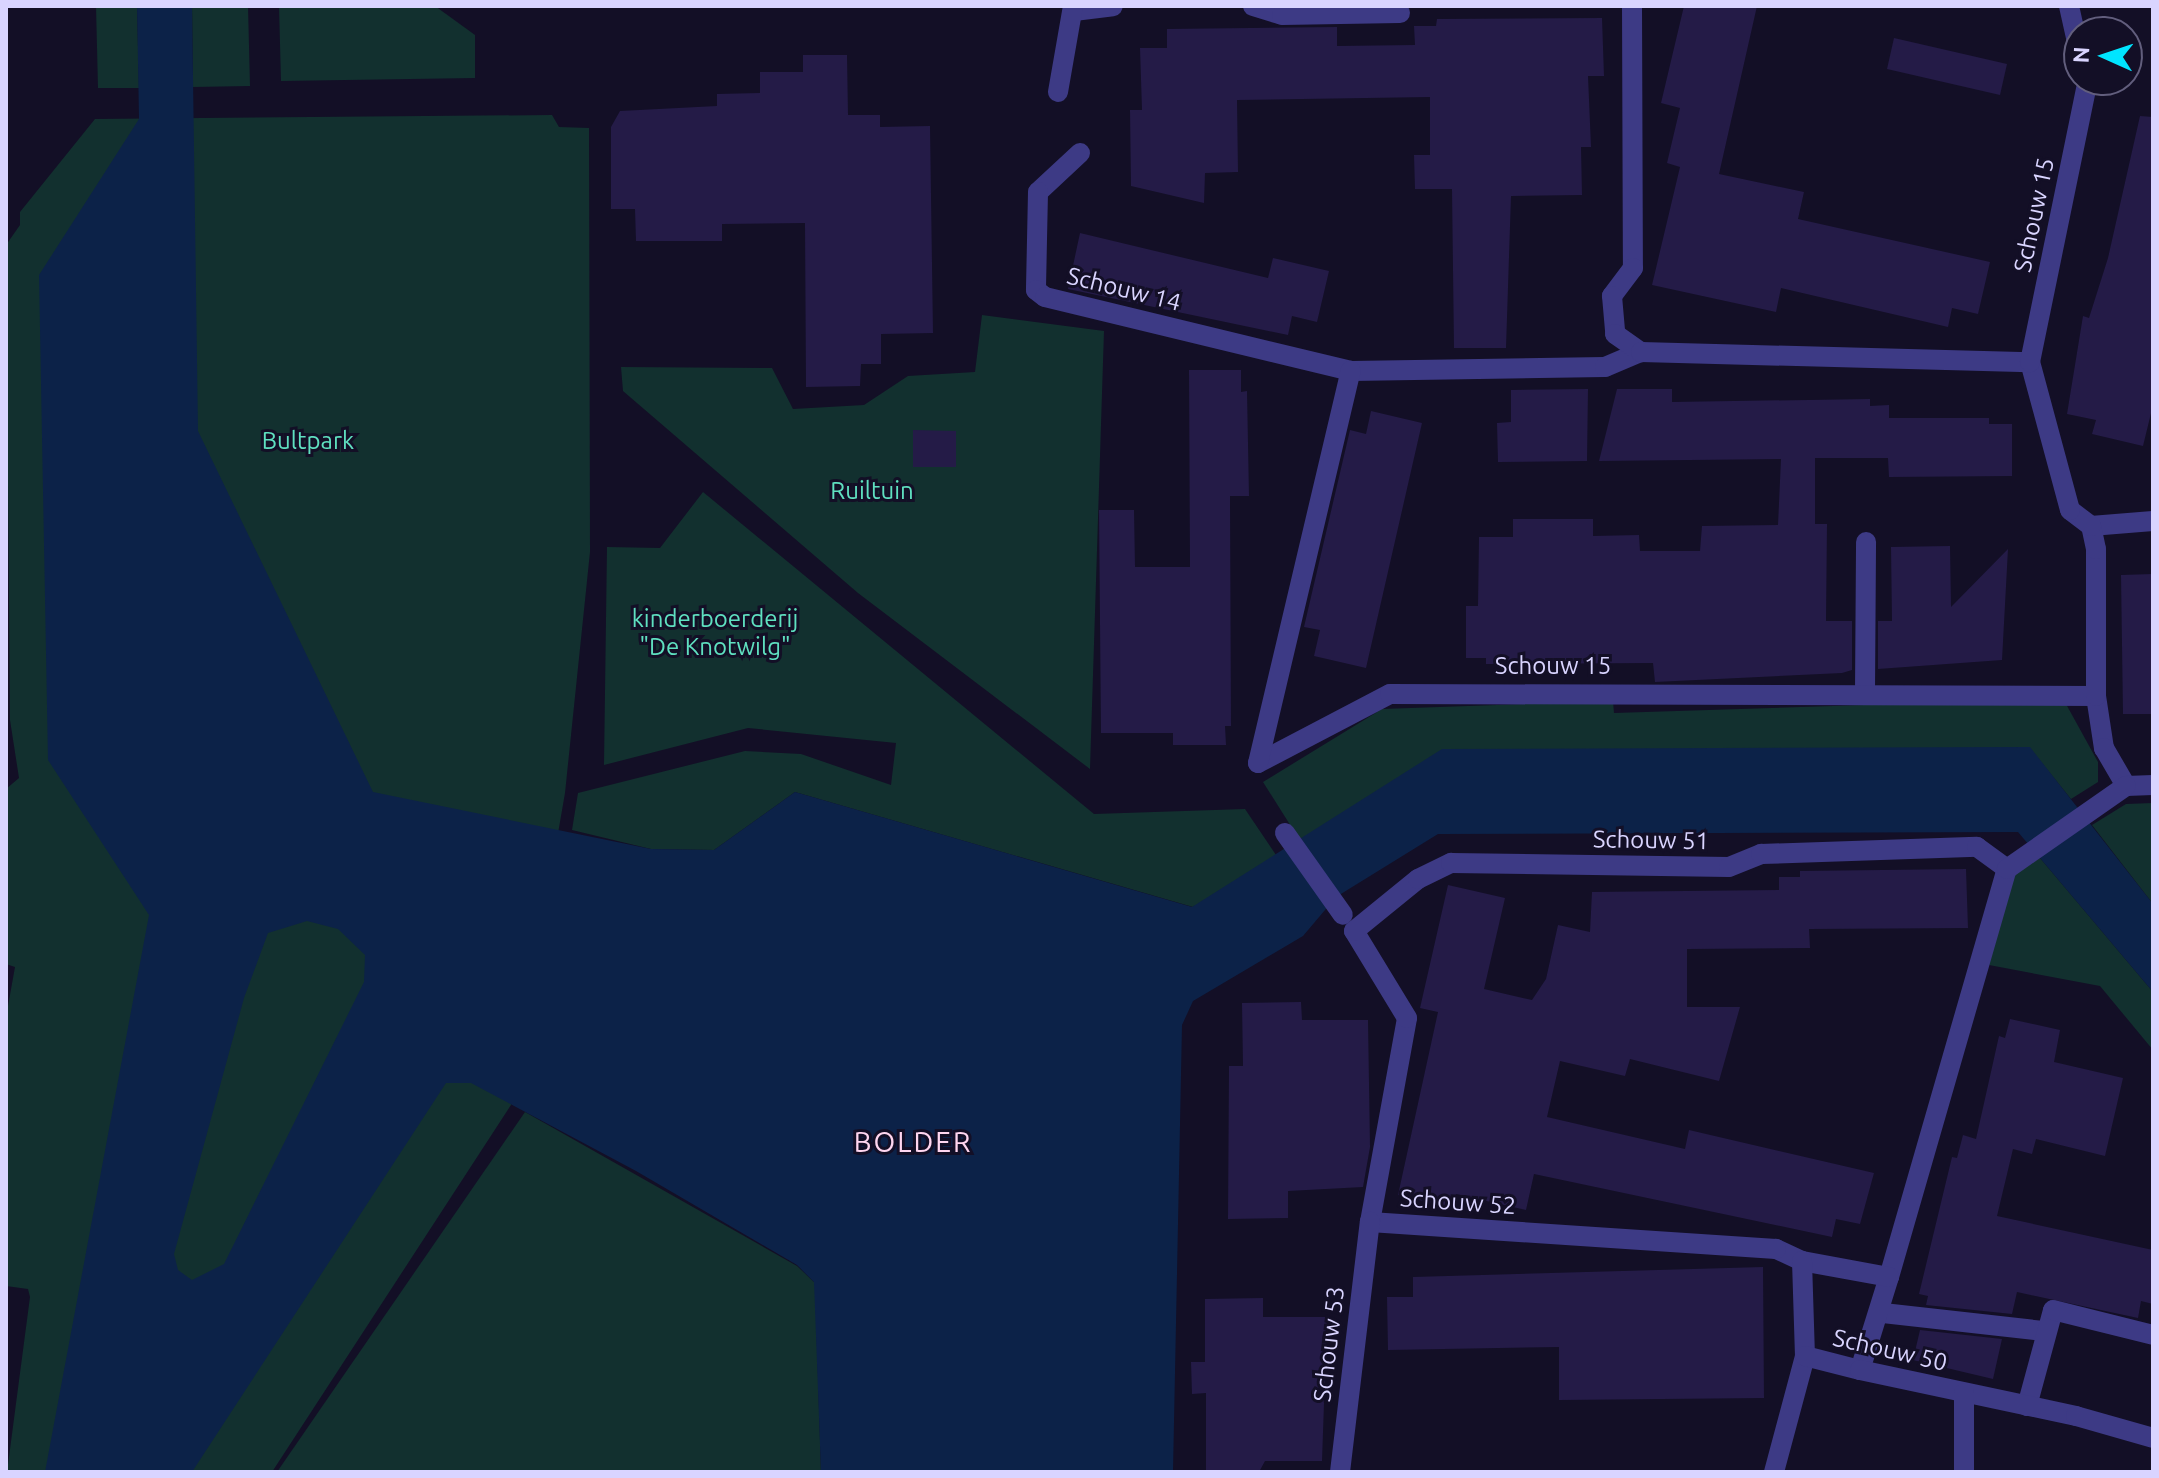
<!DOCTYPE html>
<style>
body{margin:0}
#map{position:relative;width:2159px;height:1478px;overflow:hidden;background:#130f26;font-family:Ubuntu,sans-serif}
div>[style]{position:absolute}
.green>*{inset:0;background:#12302f}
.water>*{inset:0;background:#0c2248}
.building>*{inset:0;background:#241b47}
.pedestrian>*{height:20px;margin:-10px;padding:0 10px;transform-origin:10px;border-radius:10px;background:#3d3a85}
.minor>*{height:20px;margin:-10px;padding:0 10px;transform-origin:10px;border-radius:10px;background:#3d3a85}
span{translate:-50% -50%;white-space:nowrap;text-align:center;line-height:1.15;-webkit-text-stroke:6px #130f26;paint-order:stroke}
.street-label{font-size:24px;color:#d9d4ff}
.park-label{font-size:24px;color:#5fe0c0}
.quarter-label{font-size:28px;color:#ffd6f0;letter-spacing:2px}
.frame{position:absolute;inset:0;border:8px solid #d9d4ff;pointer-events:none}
.north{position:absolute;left:2063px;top:16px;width:80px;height:80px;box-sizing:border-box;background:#130f26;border:2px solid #625e7d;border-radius:50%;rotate:273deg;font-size:22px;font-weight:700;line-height:32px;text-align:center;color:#d9d4ff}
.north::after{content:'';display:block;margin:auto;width:28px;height:36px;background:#00e5ff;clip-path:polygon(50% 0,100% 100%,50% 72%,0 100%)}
</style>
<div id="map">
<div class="green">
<div style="clip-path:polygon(96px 6px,137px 6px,139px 88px,98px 88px)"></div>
<div style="clip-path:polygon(192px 6px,248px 6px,250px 86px,193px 87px)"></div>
<div style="clip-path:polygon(279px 6px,435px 6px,475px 35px,475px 78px,281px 81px)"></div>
<div style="clip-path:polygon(552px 115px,559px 127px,589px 128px,590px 552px,565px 793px,511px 1105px,272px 1472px,7px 1472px,30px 1297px,28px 1289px,6px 1286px,6px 1017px,15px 967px,6px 964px,6px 789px,19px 778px,10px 720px,6px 245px,20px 225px,20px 212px,95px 119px)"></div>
<div style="clip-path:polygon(982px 315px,1104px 331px,1090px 769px,858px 593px,623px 391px,621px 367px,772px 368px,793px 409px,864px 405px,908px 376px,975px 372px)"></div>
<div style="clip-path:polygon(703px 492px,1094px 814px,1245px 809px,1276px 855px,1193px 907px,795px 792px,714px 850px,651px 849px,572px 830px,578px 793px,745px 751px,801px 754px,891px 785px,896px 743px,748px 728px,604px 765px,607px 547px,660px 548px)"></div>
<div style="clip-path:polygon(1613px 701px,1614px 713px,1990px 701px,2066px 704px,2098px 762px,2098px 782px,2071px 799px,2029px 747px,1299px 839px,1263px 782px,1382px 709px)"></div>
<div style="clip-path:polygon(2153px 803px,2153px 904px,2092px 825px,2126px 804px)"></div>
<div style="clip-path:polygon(2040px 858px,2153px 992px,2153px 1050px,2100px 986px,1989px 965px,2012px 875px)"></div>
<div style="clip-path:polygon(525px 1112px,797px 1266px,815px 1283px,821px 1472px,277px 1472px)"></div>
</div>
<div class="water">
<div style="clip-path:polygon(evenodd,137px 6px,192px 6px,198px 431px,373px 792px,651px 849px,714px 850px,795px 792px,1192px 907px,1442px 749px,2030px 747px,2153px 904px,2153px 992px,2018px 832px,1438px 834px,1336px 897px,1303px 936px,1193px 1001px,1182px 1025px,1173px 1472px,821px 1472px,814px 1282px,797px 1265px,636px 1171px,471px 1083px,446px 1083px,192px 1472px,45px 1472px,149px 915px,48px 760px,39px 275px,139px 119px,137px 6px,307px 921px,338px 929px,365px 955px,364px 982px,224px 1264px,192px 1280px,178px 1270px,174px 1254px,244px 998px,268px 933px,307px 921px)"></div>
</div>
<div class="building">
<div style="clip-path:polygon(1684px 6px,1757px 6px,1719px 174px,1804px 192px,1798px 219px,1990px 262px,1978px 314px,1952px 308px,1948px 327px,1781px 288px,1776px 312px,1652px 285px,1680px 167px,1667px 163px,1680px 108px,1661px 103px)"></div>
<div style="clip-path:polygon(1602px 18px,1604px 76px,1588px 76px,1591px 147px,1581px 147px,1582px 195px,1511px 196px,1506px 348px,1454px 348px,1452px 189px,1415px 189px,1414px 155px,1430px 155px,1430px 97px,1237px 100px,1238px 172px,1205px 173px,1204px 203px,1131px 186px,1130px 110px,1142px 110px,1140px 48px,1167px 48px,1167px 29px,1337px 27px,1337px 46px,1415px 45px,1414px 26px,1436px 26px,1437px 19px)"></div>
<div style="clip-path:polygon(1894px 38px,2007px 64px,2000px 95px,1887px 69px)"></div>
<div style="clip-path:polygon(803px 55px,847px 55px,848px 115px,880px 115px,880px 127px,930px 126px,933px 333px,881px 334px,881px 364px,861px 364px,860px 386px,806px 387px,805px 223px,722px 224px,722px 241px,636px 241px,635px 209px,611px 209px,611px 127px,620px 111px,717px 106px,717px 94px,760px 93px,760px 72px,803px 72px)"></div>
<div style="clip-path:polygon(2140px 116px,2153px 117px,2153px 405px,2143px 446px,2092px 434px,2096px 420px,2067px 414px,2083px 316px,2089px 318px,2108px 258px)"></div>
<div style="clip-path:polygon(1080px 233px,1268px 278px,1273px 258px,1329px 271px,1317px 322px,1292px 316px,1288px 335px,1068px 289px)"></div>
<div style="clip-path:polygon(1189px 370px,1241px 370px,1241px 392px,1247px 391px,1249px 496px,1230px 496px,1231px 726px,1225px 726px,1226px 745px,1173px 745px,1173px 733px,1101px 733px,1099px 510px,1134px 510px,1135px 567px,1190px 567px)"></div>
<div style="clip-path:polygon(1588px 389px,1587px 461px,1498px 462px,1497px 423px,1511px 422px,1511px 390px)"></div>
<div style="clip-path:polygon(1617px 389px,1672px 389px,1672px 402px,1870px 399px,1870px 406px,1889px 405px,1889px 418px,1989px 418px,1989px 424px,2012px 424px,2012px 476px,1889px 477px,1888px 458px,1815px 458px,1815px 524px,1827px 524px,1826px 621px,1852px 621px,1852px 670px,1842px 673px,1655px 682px,1653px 663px,1486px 664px,1486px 658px,1466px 658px,1466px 606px,1478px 606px,1479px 537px,1513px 537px,1513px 519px,1593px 519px,1593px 536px,1639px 535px,1640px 551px,1700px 551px,1702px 526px,1778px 525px,1781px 459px,1599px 461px)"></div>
<div style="clip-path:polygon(1371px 411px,1422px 423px,1366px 668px,1314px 656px,1320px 630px,1304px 627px,1350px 430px,1366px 434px)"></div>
<div style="clip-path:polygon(913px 430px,956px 431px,956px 467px,913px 467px)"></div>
<div style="clip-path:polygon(1950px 546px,1951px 607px,2008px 549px,2002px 660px,1878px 669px,1878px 621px,1892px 621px,1891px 547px)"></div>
<div style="clip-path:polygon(2153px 574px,2153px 714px,2123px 714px,2121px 575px)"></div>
<div style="clip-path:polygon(1966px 869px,1968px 928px,1809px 929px,1810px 948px,1687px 949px,1687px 1007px,1740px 1007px,1719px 1081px,1630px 1059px,1625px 1076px,1560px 1061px,1547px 1117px,1685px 1149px,1689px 1130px,1874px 1173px,1860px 1224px,1836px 1219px,1832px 1237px,1534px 1174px,1526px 1210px,1456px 1194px,1453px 1208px,1398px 1195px,1438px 1012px,1420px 1008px,1448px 885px,1505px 898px,1484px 989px,1532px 1000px,1546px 979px,1558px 925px,1590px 932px,1592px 892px,1779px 890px,1779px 877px,1800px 877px,1800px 871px)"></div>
<div style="clip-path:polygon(1301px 1002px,1302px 1020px,1368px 1020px,1370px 1147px,1363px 1187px,1288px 1191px,1288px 1218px,1228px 1219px,1229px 1066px,1243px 1066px,1242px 1003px)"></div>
<div style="clip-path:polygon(2010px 1019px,2060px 1030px,2054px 1062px,2123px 1078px,2105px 1156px,2036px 1139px,2032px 1154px,2013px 1149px,1997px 1216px,2153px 1250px,2153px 1304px,2141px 1301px,2138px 1318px,2017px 1292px,2012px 1314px,1926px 1305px,1928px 1296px,1919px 1294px,1952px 1157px,1957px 1158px,1963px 1135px,1976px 1139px,1999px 1036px,2005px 1038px)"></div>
<div style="clip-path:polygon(1763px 1267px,1764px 1398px,1559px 1400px,1559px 1347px,1388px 1350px,1387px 1297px,1413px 1297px,1413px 1277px)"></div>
<div style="clip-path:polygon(1263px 1298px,1263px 1317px,1327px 1317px,1322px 1461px,1265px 1461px,1259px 1472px,1206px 1472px,1206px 1393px,1192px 1394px,1191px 1362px,1205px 1362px,1205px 1299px)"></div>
<div style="clip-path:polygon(1920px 1330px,2002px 1339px,1993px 1379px,1913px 1360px)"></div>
</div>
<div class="pedestrian">
<div style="left:1253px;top:6px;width:30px;rotate:17deg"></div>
<div style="left:1282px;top:15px;width:118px;rotate:-1deg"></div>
<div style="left:1074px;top:11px;width:39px;rotate:-7deg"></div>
<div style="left:1080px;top:153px;width:57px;rotate:137.1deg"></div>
<div style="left:1038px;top:192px;width:98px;rotate:91.2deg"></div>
<div style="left:1036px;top:290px;width:11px;rotate:38deg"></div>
<div style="left:1045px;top:297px;width:315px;rotate:13.6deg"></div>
<div style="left:1351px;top:371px;width:254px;rotate:-0.9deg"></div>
<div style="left:1605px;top:367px;width:39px;rotate:-23deg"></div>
<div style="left:2091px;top:526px;width:62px;rotate:-4.6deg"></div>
<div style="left:1865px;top:691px;width:149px;rotate:-89.6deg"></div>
<div style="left:2096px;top:696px;width:53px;rotate:81.3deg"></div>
<div style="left:2104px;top:748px;width:44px;rotate:59.9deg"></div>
<div style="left:2126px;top:786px;width:27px;rotate:-2deg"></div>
<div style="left:1258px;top:763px;width:149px;rotate:-27.6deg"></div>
<div style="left:1390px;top:694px;width:706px;rotate:0.16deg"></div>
<div style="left:2096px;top:696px;width:147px;rotate:-90deg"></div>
<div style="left:2096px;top:549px;width:24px;rotate:-102deg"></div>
<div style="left:2091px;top:526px;width:26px;rotate:-143deg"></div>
<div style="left:2070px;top:510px;width:153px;rotate:-105.1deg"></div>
<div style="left:1258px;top:763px;width:403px;rotate:-76.7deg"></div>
<div style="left:1285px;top:833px;width:100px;rotate:54.7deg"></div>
<div style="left:1802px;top:1261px;width:29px;rotate:-155deg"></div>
<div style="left:1776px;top:1249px;width:407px;rotate:-176.2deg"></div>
<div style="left:1370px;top:1222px;width:207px;rotate:-79.7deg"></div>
<div style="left:1407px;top:1018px;width:102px;rotate:-121.3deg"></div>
<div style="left:1354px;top:931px;width:82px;rotate:-39.1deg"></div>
<div style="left:1418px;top:879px;width:37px;rotate:-26deg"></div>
<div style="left:1451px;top:863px;width:278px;rotate:0.8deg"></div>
<div style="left:1729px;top:867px;width:35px;rotate:-22deg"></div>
<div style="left:1761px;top:854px;width:216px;rotate:-1.9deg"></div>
<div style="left:1977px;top:847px;width:37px;rotate:36deg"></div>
<div style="left:1889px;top:1277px;width:425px;rotate:-73.9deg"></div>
<div style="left:2007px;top:869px;width:145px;rotate:-34.9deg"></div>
<div style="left:1883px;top:1313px;width:161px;rotate:6.4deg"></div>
<div style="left:2027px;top:1406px;width:99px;rotate:-74.8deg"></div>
<div style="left:2053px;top:1310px;width:103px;rotate:14deg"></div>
<div style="left:1340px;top:1472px;width:252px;rotate:-83.2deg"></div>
<div style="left:1774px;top:1472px;width:120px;rotate:-75deg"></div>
</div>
<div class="minor">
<div style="left:1632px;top:6px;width:262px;rotate:89.8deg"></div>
<div style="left:1633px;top:268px;width:35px;rotate:127deg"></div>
<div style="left:1612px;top:296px;width:38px;rotate:85deg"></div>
<div style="left:1615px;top:334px;width:32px;rotate:35deg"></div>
<div style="left:1641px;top:352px;width:389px;rotate:1.5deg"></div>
<div style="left:2030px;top:362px;width:288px;rotate:-78.4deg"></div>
<div style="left:2069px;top:6px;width:46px;rotate:77.5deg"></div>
<div style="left:1058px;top:92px;width:87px;rotate:-80.1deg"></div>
<div style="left:1860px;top:1370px;width:97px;rotate:-72.7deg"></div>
<div style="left:1889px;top:1277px;width:88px;rotate:-169.6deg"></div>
<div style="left:1802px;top:1261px;width:95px;rotate:88.2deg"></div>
<div style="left:1805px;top:1356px;width:57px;rotate:14.3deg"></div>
<div style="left:1860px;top:1370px;width:221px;rotate:12deg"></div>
<div style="left:2076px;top:1416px;width:80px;rotate:15.9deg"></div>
<div style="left:1964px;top:1393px;width:79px;rotate:90deg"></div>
</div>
<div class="street-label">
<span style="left:2034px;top:215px;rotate:-78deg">Schouw 15</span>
<span style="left:1124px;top:289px;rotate:14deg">Schouw 14</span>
<span style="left:1553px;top:666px">Schouw 15</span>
<span style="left:1651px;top:840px;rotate:1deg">Schouw 51</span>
<span style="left:1458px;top:1202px;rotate:4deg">Schouw 52</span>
<span style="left:1329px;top:1344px;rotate:-83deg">Schouw 53</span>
<span style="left:1890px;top:1350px;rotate:13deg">Schouw 50</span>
</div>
<div class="park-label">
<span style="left:308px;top:441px">Bultpark</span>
<span style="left:872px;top:491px">Ruiltuin</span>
<span style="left:715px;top:633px">kinderboerderij<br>"De Knotwilg"</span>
</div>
<div class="quarter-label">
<span style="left:913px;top:1142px">BOLDER</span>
</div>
<div class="frame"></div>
<div class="north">N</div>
</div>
